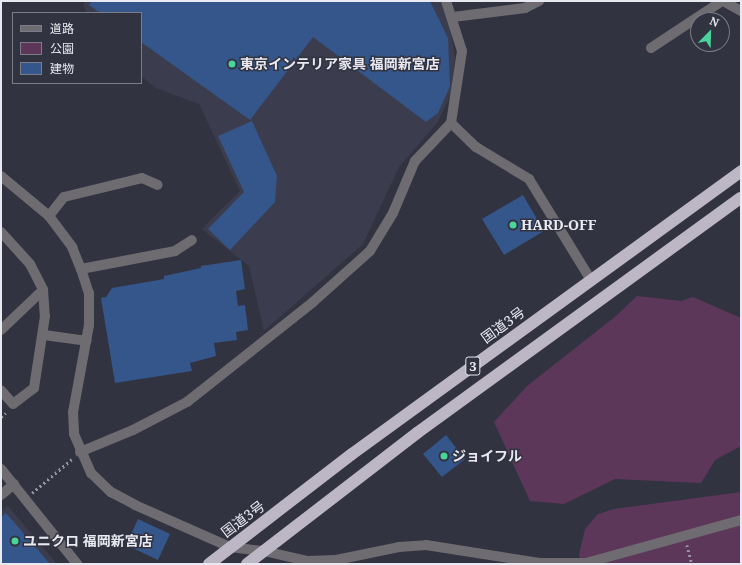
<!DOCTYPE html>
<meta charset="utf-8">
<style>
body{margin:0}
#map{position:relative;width:742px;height:565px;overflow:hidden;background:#323340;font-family:"Noto Serif","Noto Sans JP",serif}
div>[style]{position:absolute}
.built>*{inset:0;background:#3b3d4e}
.green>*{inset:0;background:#5d375a}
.building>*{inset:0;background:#34568a}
.path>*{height:2.5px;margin-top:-1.25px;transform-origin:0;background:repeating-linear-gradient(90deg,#9697a1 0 2px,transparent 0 5px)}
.minor>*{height:10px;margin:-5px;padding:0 5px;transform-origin:5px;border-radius:5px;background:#6e6b71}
.highway>*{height:12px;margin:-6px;padding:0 6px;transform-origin:6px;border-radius:6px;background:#bdb6c5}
.dots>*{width:11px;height:11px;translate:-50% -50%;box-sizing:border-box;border:2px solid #323340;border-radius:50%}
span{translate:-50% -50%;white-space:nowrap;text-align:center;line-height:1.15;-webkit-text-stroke:3px #323340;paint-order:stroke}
.shield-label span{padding:1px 3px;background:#323340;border:1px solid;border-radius:3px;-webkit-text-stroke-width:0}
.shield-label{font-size:13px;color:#e8e9f1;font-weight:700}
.poi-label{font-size:14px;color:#e8e9f1;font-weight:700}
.left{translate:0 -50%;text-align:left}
.street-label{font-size:14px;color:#e8e9f1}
.frame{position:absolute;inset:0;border:2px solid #e8e9f1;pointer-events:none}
.legend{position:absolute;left:12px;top:12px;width:130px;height:72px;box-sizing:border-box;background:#323340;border:1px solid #7b7c87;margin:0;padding:5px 7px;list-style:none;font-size:12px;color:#e8e9f1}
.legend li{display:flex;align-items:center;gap:8px;height:20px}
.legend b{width:20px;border:1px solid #7b7c87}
.north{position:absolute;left:690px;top:12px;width:40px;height:40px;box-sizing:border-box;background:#323340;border:1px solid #7b7c87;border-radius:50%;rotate:23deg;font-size:11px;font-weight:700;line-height:16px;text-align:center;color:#e8e9f1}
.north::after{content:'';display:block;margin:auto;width:14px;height:18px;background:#4ad49c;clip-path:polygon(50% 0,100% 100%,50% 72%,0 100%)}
</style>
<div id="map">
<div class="built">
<div style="clip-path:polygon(86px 1px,441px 1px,449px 21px,455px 58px,452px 91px,438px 122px,399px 167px,363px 244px,264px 331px,249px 266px,202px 229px,240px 191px,199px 104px,156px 88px,141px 76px,141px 13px,87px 13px,83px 5px)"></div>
<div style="clip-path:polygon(8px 506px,57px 564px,1px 564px,1px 511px)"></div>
</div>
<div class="green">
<div style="clip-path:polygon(637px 296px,681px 301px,693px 297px,741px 318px,741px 446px,715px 460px,701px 483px,615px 479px,564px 504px,530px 501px,494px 422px,527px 386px,616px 316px)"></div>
<div style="clip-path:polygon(741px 492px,741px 564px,582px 564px,579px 555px,585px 529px,598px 514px,614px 509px)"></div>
</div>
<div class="building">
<div style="clip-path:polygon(92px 1px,430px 1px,448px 38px,450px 86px,438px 113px,426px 122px,313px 37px,250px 120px,141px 42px,141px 13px,100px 13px,89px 5px)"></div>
<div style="clip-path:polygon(252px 121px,277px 176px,275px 202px,230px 250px,208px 229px,244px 192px,218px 136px)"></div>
<div style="clip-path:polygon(523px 195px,544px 231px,504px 255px,482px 219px)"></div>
<div style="clip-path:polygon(241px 260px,245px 289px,236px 291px,238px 306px,245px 305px,248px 330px,236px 332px,237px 340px,214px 343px,216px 356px,190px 363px,192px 371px,115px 383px,101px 298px,106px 297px,112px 288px,164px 279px,164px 276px,201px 268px,201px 266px)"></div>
<div style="clip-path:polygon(446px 435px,465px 459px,442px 477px,423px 454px)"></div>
<div style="clip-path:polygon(6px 513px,50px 564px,1px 564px,1px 517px)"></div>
<div style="clip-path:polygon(138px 519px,170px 534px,158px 560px,126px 545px)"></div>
</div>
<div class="path">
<div style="left:1px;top:417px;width:6px;rotate:-39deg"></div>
<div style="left:32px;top:493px;width:52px;rotate:-40.4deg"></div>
<div style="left:687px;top:545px;width:20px;rotate:75deg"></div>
</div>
<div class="minor">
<div style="left:723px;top:1px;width:21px;rotate:29deg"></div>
<div style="left:453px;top:17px;width:73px;rotate:-7.1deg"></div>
<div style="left:525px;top:8px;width:16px;rotate:-27deg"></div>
<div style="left:651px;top:48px;width:85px;rotate:-33.5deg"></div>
<div style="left:451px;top:123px;width:35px;rotate:44deg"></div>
<div style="left:476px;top:147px;width:62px;rotate:31.1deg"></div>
<div style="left:529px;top:179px;width:119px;rotate:58.5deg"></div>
<div style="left:1px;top:176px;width:62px;rotate:39.8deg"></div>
<div style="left:49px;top:216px;width:39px;rotate:53deg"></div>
<div style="left:72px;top:247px;width:24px;rotate:68deg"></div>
<div style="left:81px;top:269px;width:25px;rotate:72deg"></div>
<div style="left:89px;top:293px;width:32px;rotate:90deg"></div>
<div style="left:89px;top:325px;width:88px;rotate:100.4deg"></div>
<div style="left:73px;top:412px;width:22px;rotate:87deg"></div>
<div style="left:74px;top:434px;width:43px;rotate:66.4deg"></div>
<div style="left:91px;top:473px;width:28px;rotate:44deg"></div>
<div style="left:111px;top:492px;width:27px;rotate:28deg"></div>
<div style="left:135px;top:505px;width:104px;rotate:23.9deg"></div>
<div style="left:230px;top:547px;width:34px;rotate:7deg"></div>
<div style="left:264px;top:551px;width:44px;rotate:13.1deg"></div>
<div style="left:307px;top:561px;width:29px;rotate:-2deg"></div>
<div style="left:336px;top:560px;width:64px;rotate:-11.7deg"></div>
<div style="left:399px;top:547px;width:27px;rotate:-4deg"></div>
<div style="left:426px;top:545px;width:115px;rotate:9deg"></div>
<div style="left:540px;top:563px;width:46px"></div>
<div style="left:586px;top:563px;width:161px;rotate:-15.5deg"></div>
<div style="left:49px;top:216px;width:24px;rotate:-52deg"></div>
<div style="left:64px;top:197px;width:80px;rotate:-13.7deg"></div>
<div style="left:142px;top:178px;width:17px;rotate:24deg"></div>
<div style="left:1px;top:232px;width:43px;rotate:47.8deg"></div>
<div style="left:30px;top:264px;width:29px;rotate:63deg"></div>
<div style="left:43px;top:290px;width:26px;rotate:86deg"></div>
<div style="left:45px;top:316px;width:73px;rotate:98.7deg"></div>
<div style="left:34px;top:388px;width:26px;rotate:143deg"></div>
<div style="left:13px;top:404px;width:18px;rotate:-131deg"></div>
<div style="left:81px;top:269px;width:96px;rotate:-10.8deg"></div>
<div style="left:175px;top:251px;width:20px;rotate:-33deg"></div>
<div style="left:1px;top:330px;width:58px;rotate:-43.6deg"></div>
<div style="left:44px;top:335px;width:43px;rotate:7.9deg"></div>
<div style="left:80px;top:452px;width:57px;rotate:-22.5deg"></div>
<div style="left:133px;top:430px;width:61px;rotate:-27.4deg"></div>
<div style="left:187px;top:402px;width:161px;rotate:-38.4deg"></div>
<div style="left:313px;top:302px;width:76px;rotate:-41.8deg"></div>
<div style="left:370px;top:251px;width:44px;rotate:-58.8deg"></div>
<div style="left:393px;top:213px;width:56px;rotate:-67.1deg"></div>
<div style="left:415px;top:161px;width:52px;rotate:-46.5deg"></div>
<div style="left:451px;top:123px;width:73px;rotate:-81.3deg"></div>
<div style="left:462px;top:51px;width:52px;rotate:-107.7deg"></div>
<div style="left:1px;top:469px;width:122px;rotate:51.3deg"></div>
<div style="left:1px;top:495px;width:17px;rotate:-40deg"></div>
</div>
<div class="highway">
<div style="left:209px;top:564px;width:180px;rotate:-37.6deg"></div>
<div style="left:352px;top:454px;width:481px;rotate:-36deg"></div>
<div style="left:247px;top:564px;width:215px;rotate:-37.6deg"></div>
<div style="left:417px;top:433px;width:400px;rotate:-36deg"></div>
</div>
<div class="dots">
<div style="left:232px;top:64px;background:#4ad49c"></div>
<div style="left:513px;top:225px;background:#4ad49c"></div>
<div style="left:444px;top:456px;background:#4ad49c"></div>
<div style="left:15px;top:541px;background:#4ad49c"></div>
</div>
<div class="shield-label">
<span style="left:473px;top:366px">3</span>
</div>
<div class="poi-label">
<span class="left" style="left:240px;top:64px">東京インテリア家具 福岡新宮店</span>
<span class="left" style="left:521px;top:225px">HARD-OFF</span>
<span class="left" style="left:452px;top:456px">ジョイフル</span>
<span class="left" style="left:23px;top:541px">ユニクロ 福岡新宮店</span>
</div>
<div class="street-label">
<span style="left:503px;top:325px;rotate:-36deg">国道3号</span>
<span style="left:243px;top:519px;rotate:-37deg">国道3号</span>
</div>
<div class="frame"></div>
<ul class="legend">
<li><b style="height:5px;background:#6e6b71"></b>道路</li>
<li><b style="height:11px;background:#5d375a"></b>公園</li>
<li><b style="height:11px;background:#34568a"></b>建物</li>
</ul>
<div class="north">N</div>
</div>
